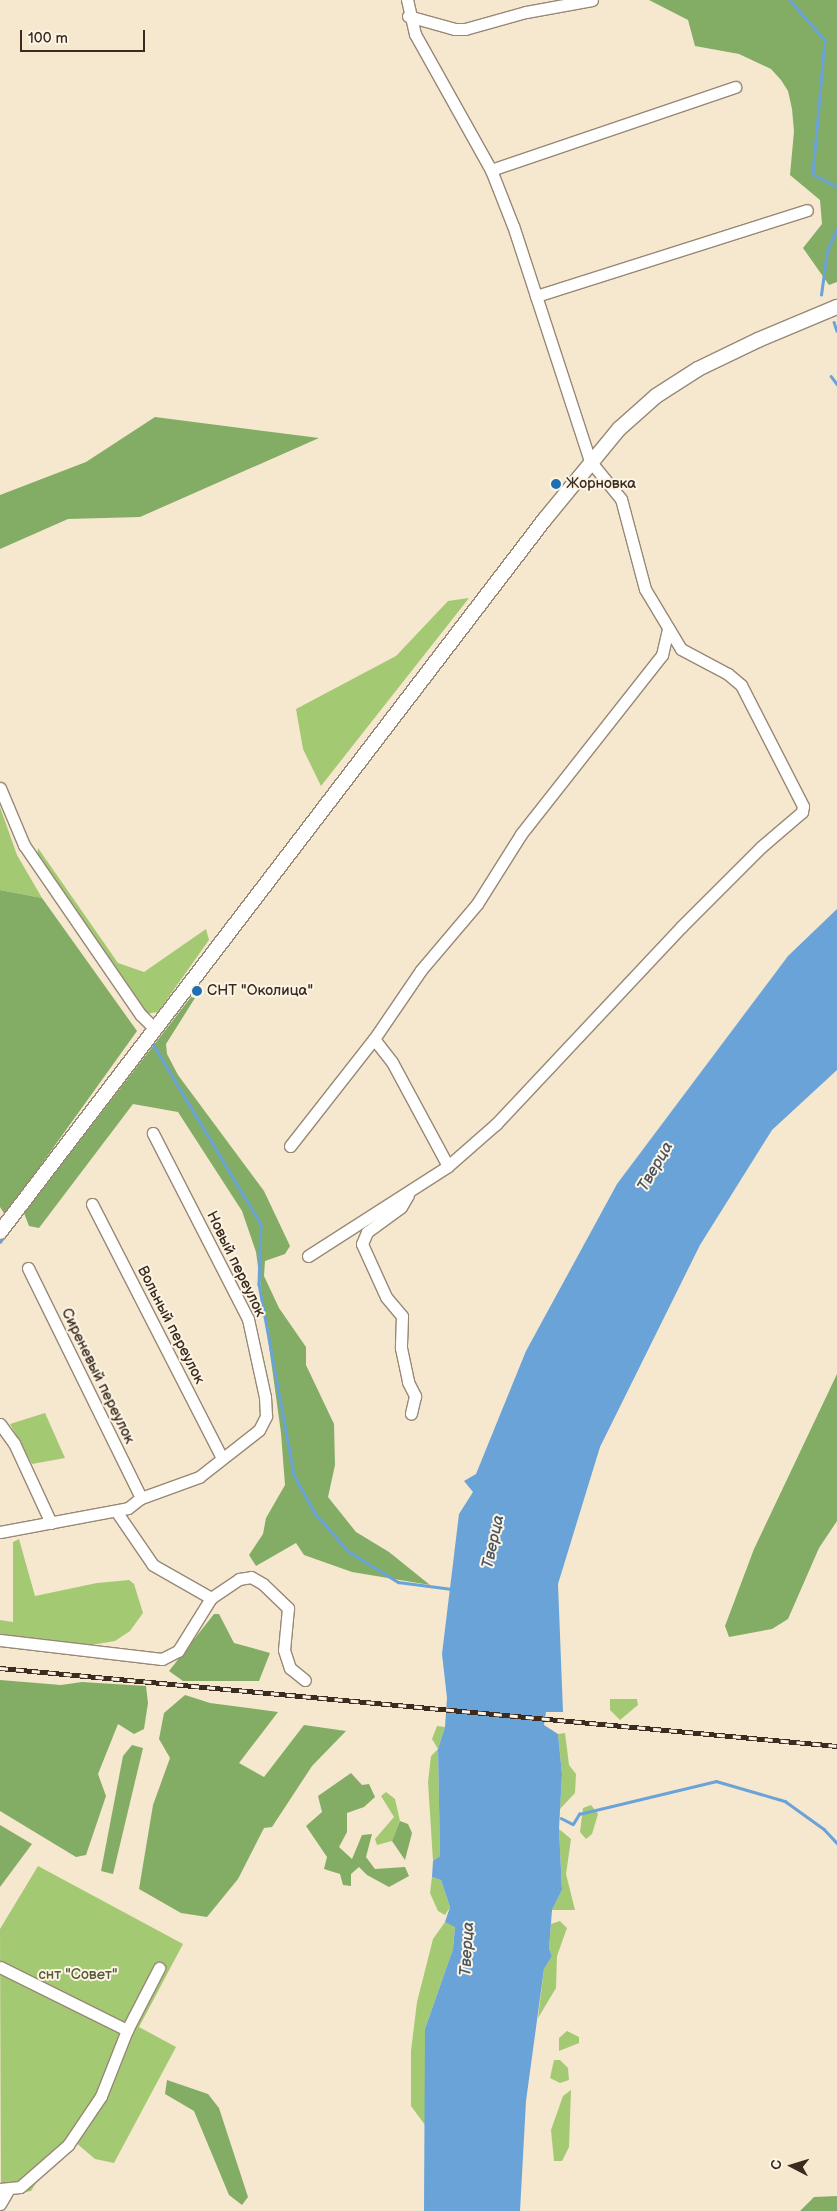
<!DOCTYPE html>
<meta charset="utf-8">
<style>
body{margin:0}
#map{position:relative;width:837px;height:2211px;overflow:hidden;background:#f6e7cf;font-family:"Balsamiq Sans",sans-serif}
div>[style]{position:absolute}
.green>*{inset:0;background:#a4c973}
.forest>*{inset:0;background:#83ad65}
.water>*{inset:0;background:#69a3d8}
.stream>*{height:2.5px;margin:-1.25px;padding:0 1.25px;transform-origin:1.25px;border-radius:1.25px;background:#69a3d8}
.roads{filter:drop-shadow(1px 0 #988876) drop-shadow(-1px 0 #988876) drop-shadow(0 1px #988876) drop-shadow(0 -1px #988876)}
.minor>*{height:11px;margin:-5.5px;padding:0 5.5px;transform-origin:5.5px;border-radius:5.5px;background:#fff}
.major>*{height:14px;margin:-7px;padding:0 7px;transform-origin:7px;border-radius:7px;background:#fff}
.rail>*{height:4.5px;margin-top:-2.25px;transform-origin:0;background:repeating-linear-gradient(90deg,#fcf5e5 0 8px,#3b2a1e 0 16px);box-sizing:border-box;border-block:1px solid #3b2a1e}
.dots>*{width:14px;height:14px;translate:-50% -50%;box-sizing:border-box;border:2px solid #fcf5e5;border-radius:50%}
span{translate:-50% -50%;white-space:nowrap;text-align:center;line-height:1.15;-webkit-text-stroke:4px #fcf5e5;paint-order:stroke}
.poi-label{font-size:15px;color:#3b2a1e}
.left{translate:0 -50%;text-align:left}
.street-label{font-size:15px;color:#3b2a1e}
.park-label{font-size:15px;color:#5a5a38}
.water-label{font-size:16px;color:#4b545f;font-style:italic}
.north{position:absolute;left:767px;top:2141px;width:50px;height:50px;-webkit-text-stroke:4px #fcf5e5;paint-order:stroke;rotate:275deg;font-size:14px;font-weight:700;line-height:20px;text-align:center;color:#3b2a1e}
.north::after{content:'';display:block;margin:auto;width:18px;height:22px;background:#3b2a1e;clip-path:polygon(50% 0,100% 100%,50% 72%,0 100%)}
.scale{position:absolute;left:20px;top:30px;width:125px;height:22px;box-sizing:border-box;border:2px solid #3b2a1e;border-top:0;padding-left:6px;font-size:15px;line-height:18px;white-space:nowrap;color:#3b2a1e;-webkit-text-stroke:4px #fcf5e5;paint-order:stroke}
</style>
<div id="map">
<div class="green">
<div style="clip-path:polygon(469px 598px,321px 786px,303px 749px,296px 709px,396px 656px,448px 601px)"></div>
<div style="clip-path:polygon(0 807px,17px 855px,42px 898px,0 890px)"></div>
<div style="clip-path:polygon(38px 848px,118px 963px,144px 972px,206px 929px,209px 940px,158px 1012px,145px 1014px,37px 858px)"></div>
<div style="clip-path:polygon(45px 1413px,65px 1458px,32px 1464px,10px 1424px)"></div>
<div style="clip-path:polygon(19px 1539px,35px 1596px,97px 1583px,129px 1580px,134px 1584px,143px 1613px,130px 1631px,115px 1641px,85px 1646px,0 1636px,0 1620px,13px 1622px,13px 1542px)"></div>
<div style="clip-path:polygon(610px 1699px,637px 1699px,638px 1705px,620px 1720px,610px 1710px)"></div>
<div style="clip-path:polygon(437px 1726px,445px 1727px,438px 1749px,440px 1856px,433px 1861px,428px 1782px,431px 1756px,438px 1749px,432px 1739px)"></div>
<div style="clip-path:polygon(565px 1733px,569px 1765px,576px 1774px,575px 1793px,560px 1809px,562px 1774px,558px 1734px)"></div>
<div style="clip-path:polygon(386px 1792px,395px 1799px,400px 1821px,392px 1841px,377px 1845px,375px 1839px,394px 1817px,381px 1796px)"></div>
<div style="clip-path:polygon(591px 1805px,598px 1814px,592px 1834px,586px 1839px,580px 1832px,583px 1808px)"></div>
<div style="clip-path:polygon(559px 1829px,571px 1839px,566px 1874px,575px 1910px,552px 1910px,562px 1890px)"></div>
<div style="clip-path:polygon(38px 1866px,183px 1944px,139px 2027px,176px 2047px,114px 2163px,95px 2159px,74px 2141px,57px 2151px,31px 2191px,1px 2197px,0 1929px)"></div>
<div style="clip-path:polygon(432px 1877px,441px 1880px,450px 1907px,445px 1915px,438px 1911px,430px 1893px)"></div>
<div style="clip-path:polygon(560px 1921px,567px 1928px,557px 1956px,556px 1988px,538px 2018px,544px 1969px,552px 1956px,549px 1949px,551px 1924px)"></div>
<div style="clip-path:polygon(445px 1922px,455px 1926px,453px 1949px,425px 2029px,425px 2125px,411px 2106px,411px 2051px,417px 2002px,433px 1939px)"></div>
<div style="clip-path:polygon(567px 2031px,579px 2037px,579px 2043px,559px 2051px,559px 2038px)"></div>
<div style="clip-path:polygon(554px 2060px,560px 2060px,568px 2068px,569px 2080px,560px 2083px,550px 2078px)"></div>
<div style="clip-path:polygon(571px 2090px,569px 2147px,562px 2161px,554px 2161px,551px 2130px,563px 2096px)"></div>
</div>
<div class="forest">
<div style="clip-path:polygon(649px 0,837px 0,837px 282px,829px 285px,803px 248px,822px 224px,820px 200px,790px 175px,794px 131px,792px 109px,788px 91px,781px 80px,771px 69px,739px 54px,695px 46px,688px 20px)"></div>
<div style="clip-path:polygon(155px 417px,319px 438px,140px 517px,68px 519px,0 549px,0 495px,86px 462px)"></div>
<div style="clip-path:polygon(0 890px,42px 898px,137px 1031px,5px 1215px,0 1207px)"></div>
<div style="clip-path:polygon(191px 997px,195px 998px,166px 1044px,167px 1054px,178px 1075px,264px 1191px,290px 1246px,285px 1254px,265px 1261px,264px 1276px,279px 1308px,306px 1347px,306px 1365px,334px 1424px,335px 1465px,328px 1497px,356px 1532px,389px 1552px,430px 1585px,352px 1572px,304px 1555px,296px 1543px,256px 1566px,249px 1555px,263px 1534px,266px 1518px,285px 1485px,281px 1433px,256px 1252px,242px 1211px,178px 1112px,133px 1104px,39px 1228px,29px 1226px,24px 1213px)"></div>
<div style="clip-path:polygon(837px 1374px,837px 1521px,819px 1548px,788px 1619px,772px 1629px,729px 1637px,725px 1626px,754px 1549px)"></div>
<div style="clip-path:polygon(214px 1614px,219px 1614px,234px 1643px,270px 1653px,259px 1681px,183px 1681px,169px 1671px)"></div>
<div style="clip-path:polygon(0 1680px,61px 1685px,82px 1682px,146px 1686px,148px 1703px,144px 1729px,134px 1734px,118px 1724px,98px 1774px,106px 1796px,86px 1855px,76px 1857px,0 1811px)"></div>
<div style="clip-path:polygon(185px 1695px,210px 1703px,278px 1712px,239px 1763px,264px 1777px,304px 1725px,346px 1731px,312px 1766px,272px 1827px,264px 1828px,238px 1879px,207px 1917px,181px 1913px,139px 1889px,153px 1805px,170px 1758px,159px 1739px,164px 1713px)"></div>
<div style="clip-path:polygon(132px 1745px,143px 1748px,113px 1874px,101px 1871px,123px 1756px)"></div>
<div style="clip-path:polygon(351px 1773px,362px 1785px,369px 1784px,375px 1797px,364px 1807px,347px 1813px,347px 1832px,339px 1847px,352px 1859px,362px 1835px,372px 1834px,366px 1857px,375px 1869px,405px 1867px,409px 1876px,389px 1887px,367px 1875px,359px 1867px,351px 1874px,351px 1886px,343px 1885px,340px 1874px,324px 1869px,327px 1857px,306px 1826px,322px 1812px,318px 1796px)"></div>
<div style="clip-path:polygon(400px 1821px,408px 1824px,412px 1833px,405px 1860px,392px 1841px)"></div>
<div style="clip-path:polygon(0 1825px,32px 1844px,0 1887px)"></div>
<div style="clip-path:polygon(167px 2080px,208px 2094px,219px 2108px,248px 2197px,242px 2205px,229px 2195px,194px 2111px,165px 2094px)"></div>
<div style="clip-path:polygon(837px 2196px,837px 2211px,800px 2211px,814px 2197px)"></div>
</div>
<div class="water">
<div style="clip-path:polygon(837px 909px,837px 1070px,772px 1130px,700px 1245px,600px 1447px,558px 1584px,563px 1712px,546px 1712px,544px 1725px,558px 1734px,562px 1774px,559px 1829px,562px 1890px,552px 1910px,549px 1949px,552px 1956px,544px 1969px,526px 2101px,520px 2211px,424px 2211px,425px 2029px,453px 1949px,455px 1927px,445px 1922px,450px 1907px,441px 1880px,432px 1877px,433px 1861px,440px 1856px,438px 1749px,445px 1727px,447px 1698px,442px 1654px,459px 1514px,473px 1492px,464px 1481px,476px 1474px,526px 1351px,617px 1184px,788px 956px)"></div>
</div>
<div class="stream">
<div style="left:790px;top:0;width:53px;rotate:48.8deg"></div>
<div style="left:825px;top:40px;width:135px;rotate:95.1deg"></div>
<div style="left:813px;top:174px;width:27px;rotate:28deg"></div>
<div style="left:821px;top:295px;width:44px;rotate:-82.2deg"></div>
<div style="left:827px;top:251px;width:24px;rotate:-66deg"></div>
<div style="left:834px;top:322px;width:9px;rotate:72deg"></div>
<div style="left:831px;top:376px;width:10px;rotate:53deg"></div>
<div style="left:152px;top:1042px;width:212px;rotate:59.1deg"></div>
<div style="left:261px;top:1224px;width:60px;rotate:91.9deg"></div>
<div style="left:259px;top:1284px;width:194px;rotate:79.6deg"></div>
<div style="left:294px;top:1475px;width:43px;rotate:61.1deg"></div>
<div style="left:315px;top:1513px;width:50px;rotate:49deg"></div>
<div style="left:348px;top:1551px;width:59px;rotate:31.8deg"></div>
<div style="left:398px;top:1582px;width:54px;rotate:7.4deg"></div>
<div style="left:0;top:1242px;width:7px;rotate:-56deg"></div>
<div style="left:561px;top:1818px;width:13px;rotate:27deg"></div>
<div style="left:573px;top:1824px;width:12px;rotate:-59deg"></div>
<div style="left:579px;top:1814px;width:141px;rotate:-13.5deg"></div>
<div style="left:716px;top:1781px;width:72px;rotate:16.2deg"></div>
<div style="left:785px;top:1801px;width:48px;rotate:35.7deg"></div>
<div style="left:824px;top:1829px;width:19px;rotate:47deg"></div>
</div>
<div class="roads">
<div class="minor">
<div style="left:408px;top:16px;width:49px;rotate:15.5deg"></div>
<div style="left:455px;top:29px;width:10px"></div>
<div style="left:465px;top:29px;width:63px;rotate:-15.6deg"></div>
<div style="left:526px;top:12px;width:67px;rotate:-10.3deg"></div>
<div style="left:491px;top:170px;width:258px;rotate:-18.8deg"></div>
<div style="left:536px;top:296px;width:284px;rotate:-17.6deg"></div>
<div style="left:0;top:788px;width:62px;rotate:67.2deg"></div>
<div style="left:24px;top:845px;width:206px;rotate:55.5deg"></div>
<div style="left:141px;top:1015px;width:20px;rotate:45deg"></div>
<div style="left:374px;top:1039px;width:29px;rotate:52deg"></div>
<div style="left:392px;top:1062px;width:118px;rotate:61.7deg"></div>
<div style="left:290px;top:1146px;width:136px;rotate:-51.9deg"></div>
<div style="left:374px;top:1039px;width:83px;rotate:-55.7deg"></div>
<div style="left:421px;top:970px;width:87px;rotate:-49.7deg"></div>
<div style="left:477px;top:904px;width:83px;rotate:-57.8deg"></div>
<div style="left:521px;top:834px;width:228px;rotate:-51.8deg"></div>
<div style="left:662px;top:655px;width:26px;rotate:-77deg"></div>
<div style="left:408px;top:1195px;width:14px;rotate:120deg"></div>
<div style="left:401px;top:1207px;width:42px;rotate:143.7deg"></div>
<div style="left:367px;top:1232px;width:13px;rotate:113deg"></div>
<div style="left:362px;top:1244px;width:58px;rotate:65.6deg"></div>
<div style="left:386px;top:1297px;width:25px;rotate:50deg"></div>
<div style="left:402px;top:1316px;width:32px;rotate:92deg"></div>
<div style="left:401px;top:1348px;width:35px;rotate:78deg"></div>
<div style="left:408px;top:1382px;width:16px;rotate:63deg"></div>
<div style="left:415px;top:1396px;width:18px;rotate:103deg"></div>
<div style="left:92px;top:1204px;width:285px;rotate:62.9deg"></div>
<div style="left:308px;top:1256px;width:166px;rotate:-32.7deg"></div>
<div style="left:448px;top:1166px;width:64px;rotate:-41.2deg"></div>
<div style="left:496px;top:1124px;width:270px;rotate:-46.8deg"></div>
<div style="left:681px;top:927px;width:113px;rotate:-45deg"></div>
<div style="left:761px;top:847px;width:54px;rotate:-40.5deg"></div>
<div style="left:802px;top:812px;width:6px;rotate:-81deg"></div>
<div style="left:803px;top:806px;width:136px;rotate:-117.1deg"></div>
<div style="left:741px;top:685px;width:17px;rotate:-140deg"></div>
<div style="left:728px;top:674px;width:53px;rotate:-152deg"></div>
<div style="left:681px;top:649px;width:70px;rotate:-121deg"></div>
<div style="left:645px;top:589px;width:93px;rotate:-104.9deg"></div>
<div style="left:621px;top:499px;width:49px;rotate:-129.2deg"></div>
<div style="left:590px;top:461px;width:247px;rotate:-108.1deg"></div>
<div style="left:513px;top:226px;width:60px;rotate:-111.4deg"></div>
<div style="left:491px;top:170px;width:156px;rotate:-119.2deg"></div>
<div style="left:415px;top:34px;width:35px;rotate:-103deg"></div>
<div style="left:28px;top:1268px;width:256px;rotate:63.8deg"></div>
<div style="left:0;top:1424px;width:24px;rotate:54deg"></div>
<div style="left:14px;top:1443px;width:88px;rotate:65.2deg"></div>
<div style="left:116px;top:1511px;width:65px;rotate:55.6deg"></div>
<div style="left:153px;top:1565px;width:67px;rotate:29.6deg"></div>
<div style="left:0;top:1532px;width:130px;rotate:-10.6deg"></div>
<div style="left:128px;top:1508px;width:16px;rotate:-38deg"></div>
<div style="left:141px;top:1498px;width:62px;rotate:-19.9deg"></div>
<div style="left:199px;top:1477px;width:76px;rotate:-38.1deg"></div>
<div style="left:259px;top:1430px;width:16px;rotate:-63deg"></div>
<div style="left:266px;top:1416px;width:19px;rotate:-93deg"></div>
<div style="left:265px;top:1397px;width:80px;rotate:-102.3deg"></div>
<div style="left:248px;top:1319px;width:209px;rotate:-117.1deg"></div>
<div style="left:0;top:1640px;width:163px;rotate:6.7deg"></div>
<div style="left:162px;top:1659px;width:18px;rotate:-27deg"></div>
<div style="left:178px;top:1651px;width:62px;rotate:-58.1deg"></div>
<div style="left:211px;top:1598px;width:34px;rotate:-34deg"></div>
<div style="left:239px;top:1579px;width:12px;rotate:-9deg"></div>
<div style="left:251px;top:1577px;width:14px;rotate:30deg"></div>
<div style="left:263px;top:1584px;width:35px;rotate:44deg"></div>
<div style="left:288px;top:1608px;width:42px;rotate:95.4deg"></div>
<div style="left:284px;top:1650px;width:19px;rotate:72deg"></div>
<div style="left:290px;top:1668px;width:19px;rotate:39deg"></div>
<div style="left:0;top:1967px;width:142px;rotate:26.4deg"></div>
<div style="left:0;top:2189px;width:20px;rotate:-6deg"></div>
<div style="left:20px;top:2187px;width:64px;rotate:-41.2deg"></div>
<div style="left:68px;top:2145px;width:59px;rotate:-56deg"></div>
<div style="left:101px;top:2096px;width:71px;rotate:-68.5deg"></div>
<div style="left:127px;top:2030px;width:70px;rotate:-62.7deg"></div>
<div style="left:0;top:2204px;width:16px;rotate:-60deg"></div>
</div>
<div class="major">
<div style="left:0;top:1232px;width:897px;rotate:-52.61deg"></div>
<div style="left:545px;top:519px;width:117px;rotate:-50.6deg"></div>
<div style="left:619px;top:429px;width:50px;rotate:-41.7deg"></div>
<div style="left:656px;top:396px;width:50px;rotate:-32.7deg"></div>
<div style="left:698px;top:369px;width:67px;rotate:-25.8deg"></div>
<div style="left:758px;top:340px;width:86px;rotate:-22.7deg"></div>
</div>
</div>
<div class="rail">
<div style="left:0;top:1668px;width:841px;rotate:5.32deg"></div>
</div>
<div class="dots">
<div style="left:556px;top:484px;background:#1f6fb2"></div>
<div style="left:197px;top:991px;background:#1f6fb2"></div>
</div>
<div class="poi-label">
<span class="left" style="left:566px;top:484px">Жорновка</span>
<span class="left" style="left:207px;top:991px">СНТ "Околица"</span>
</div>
<div class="street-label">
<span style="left:236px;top:1264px;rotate:64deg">Новый переулок</span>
<span style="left:171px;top:1325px;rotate:63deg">Вольный переулок</span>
<span style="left:98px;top:1376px;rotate:64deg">Сиреневый переулок</span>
</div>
<div class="park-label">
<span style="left:78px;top:1975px">снт "Совет"</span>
</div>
<div class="water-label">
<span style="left:656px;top:1167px;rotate:-60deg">Тверца</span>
<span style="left:494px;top:1542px;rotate:-78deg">Тверца</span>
<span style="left:468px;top:1949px;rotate:-87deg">Тверца</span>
</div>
<div class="north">С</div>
<div class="scale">100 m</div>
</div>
